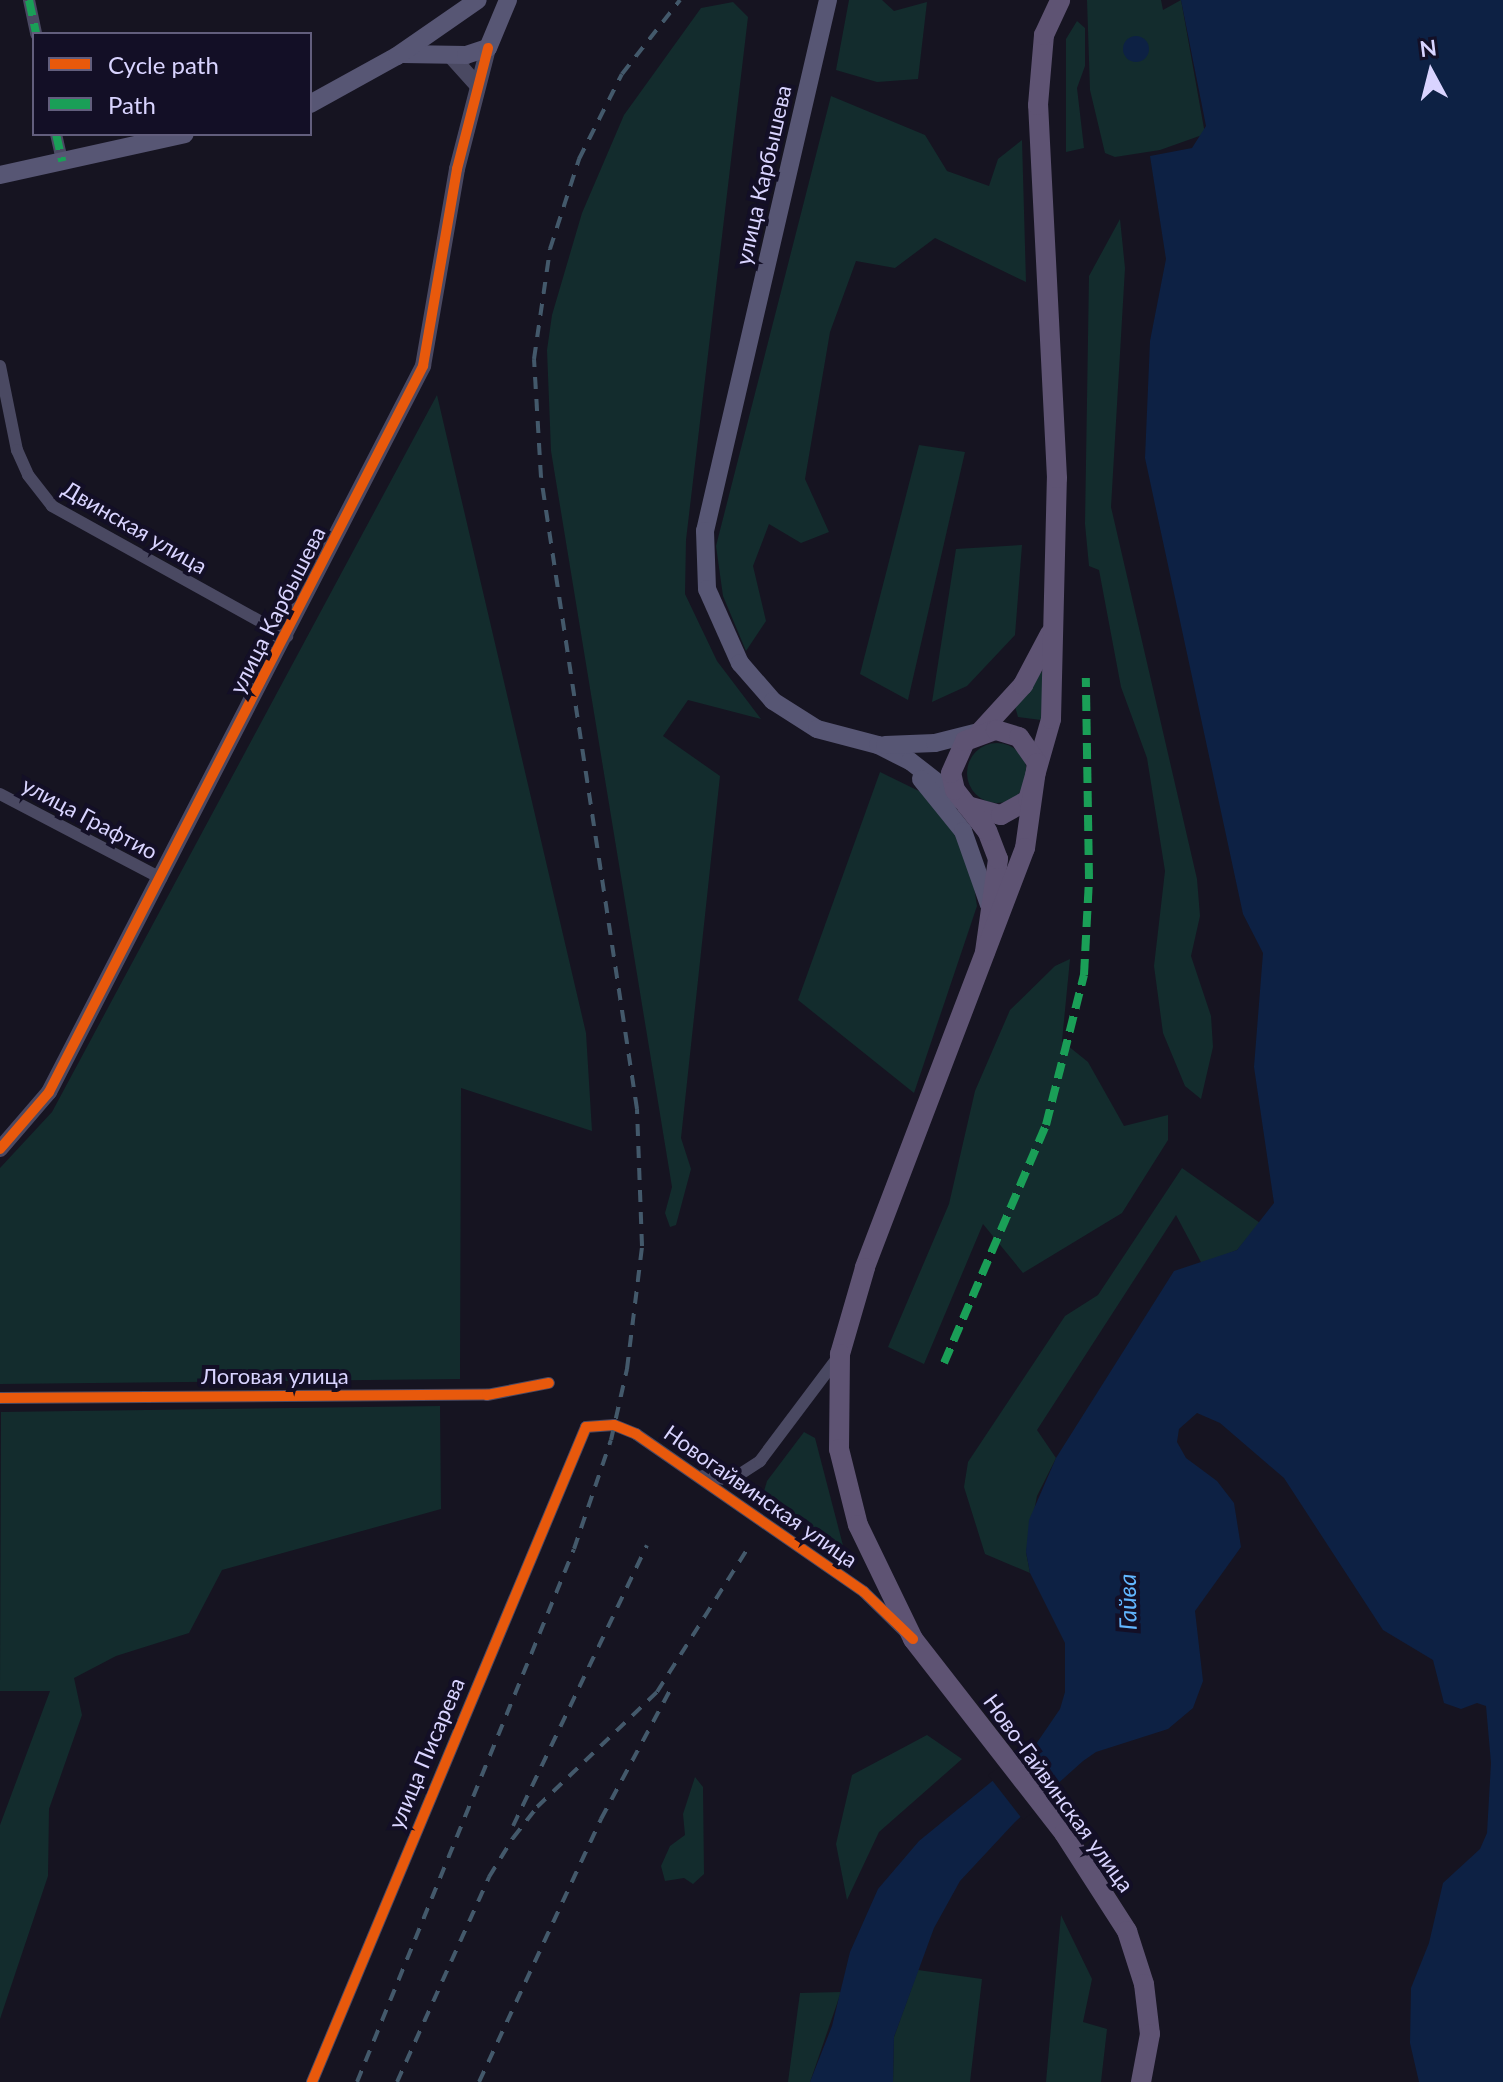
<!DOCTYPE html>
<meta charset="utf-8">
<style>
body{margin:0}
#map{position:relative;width:1503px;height:2082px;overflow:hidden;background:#161421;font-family:Lato,sans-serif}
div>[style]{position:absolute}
.green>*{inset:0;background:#132c2d}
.round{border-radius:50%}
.water>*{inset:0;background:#0d2144}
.pier>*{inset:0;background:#161421}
.minor>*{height:12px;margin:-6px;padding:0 6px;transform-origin:6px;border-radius:6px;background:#4a4962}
.tertiary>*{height:16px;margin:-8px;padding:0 8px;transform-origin:8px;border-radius:8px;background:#4a4962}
.secondary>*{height:18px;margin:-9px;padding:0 9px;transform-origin:9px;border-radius:9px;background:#575674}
.primary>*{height:20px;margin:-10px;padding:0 10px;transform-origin:10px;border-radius:10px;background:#5e5373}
.rail>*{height:4px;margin-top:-2px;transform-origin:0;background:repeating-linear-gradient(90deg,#43596b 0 12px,transparent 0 22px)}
.quiet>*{height:8px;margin-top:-4px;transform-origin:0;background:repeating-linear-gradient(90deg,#1a9f57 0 16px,transparent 0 24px)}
.cycleway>*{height:10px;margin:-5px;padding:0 5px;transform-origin:5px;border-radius:5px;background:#e8590c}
span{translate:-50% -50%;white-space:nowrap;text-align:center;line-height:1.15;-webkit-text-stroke:8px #130f26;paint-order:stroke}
.street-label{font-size:22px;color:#d9d4ff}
.water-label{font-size:24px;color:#62b6ff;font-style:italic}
.legend{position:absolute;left:32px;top:32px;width:280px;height:104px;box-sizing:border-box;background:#130f26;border:2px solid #625e7d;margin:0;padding:10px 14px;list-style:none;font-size:24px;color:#d9d4ff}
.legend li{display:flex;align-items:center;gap:16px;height:40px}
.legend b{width:40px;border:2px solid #625e7d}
.north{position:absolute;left:1391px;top:32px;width:80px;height:80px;-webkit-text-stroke:6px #130f26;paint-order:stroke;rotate:353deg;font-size:22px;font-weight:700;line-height:32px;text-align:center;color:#d9d4ff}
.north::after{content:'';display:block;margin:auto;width:28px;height:36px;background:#d9d4ff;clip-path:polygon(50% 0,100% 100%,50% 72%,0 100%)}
</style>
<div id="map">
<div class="green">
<div style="clip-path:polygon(849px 0,882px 0,894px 11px,927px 2px,918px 79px,877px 82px,836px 70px)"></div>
<div style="clip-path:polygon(1087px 0,1161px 0,1163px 10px,1181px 0,1205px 134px,1160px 150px,1115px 157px,1105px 153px,1090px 90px)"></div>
<div style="clip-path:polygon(733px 2px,748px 17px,686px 540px,685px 594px,717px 661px,761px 719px,688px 700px,663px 736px,720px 776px,681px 1138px,691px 1169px,676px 1225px,670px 1227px,665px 1213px,672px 1187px,551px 451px,547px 350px,552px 315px,582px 213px,624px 115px,701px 8px)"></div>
<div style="clip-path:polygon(1077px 21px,1085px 28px,1085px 66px,1077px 88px,1084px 148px,1066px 152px,1066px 39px)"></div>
<div style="clip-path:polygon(831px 96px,925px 135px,947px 171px,989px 186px,998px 159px,1022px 140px,1026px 282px,935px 238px,895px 268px,856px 261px,830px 332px,805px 479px,829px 532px,801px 543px,769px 524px,753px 566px,766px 621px,746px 651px,723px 596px,716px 546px)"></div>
<div style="clip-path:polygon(1120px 219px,1125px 268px,1111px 507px,1197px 879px,1200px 916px,1191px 956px,1211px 1016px,1213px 1047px,1201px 1099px,1185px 1086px,1163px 1033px,1154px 966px,1165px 871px,1147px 758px,1121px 687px,1099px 570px,1089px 566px,1085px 524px,1089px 276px)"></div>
<div style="clip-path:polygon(437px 395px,586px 1033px,592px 1131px,461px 1088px,460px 1379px,0 1384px,0 1168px,52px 1112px)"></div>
<div style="clip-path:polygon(919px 445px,965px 452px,908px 700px,860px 674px)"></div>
<div style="clip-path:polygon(1022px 545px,1015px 635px,967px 686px,932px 702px,956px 549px)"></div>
<div style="clip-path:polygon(1044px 669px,1041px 720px,1018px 717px,1014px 703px)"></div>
<div class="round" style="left:967px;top:743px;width:60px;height:60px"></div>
<div style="clip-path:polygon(880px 772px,923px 793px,951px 822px,970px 861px,977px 906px,914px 1093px,798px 1000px)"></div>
<div style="clip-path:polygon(1070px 959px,1062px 1041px,1088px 1062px,1124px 1126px,1168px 1115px,1168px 1140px,1122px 1213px,1023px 1273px,983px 1224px,924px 1364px,888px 1347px,949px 1204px,975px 1091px,1010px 1010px,1055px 966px)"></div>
<div style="clip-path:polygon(1182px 1168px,1260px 1223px,1237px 1250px,1202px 1264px,1176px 1215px,1037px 1430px,1056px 1458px,1037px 1496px,1026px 1552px,1030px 1573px,985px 1554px,964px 1487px,968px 1462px,1065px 1316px,1098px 1295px)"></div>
<div style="clip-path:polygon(440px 1406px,441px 1509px,222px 1570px,189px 1633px,116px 1656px,74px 1678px,82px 1715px,49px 1809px,48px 1876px,0 2019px,0 1825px,50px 1691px,0 1691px,1px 1412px)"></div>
<div style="clip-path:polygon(804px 1432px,815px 1438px,846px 1557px,762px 1498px,767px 1481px)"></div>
<div style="clip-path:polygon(927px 1735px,962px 1759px,879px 1832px,847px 1900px,836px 1844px,852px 1775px)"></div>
<div style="clip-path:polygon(695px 1777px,703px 1787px,704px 1874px,693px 1884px,684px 1878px,665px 1881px,661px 1866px,670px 1846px,685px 1835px,683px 1814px)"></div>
<div style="clip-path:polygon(1061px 1915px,1092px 1979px,1083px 2022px,1107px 2029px,1101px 2082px,1046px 2082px)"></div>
<div style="clip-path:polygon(918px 1970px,982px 1979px,970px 2082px,893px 2082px,894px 2037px)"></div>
<div style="clip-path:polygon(841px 1992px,810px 2082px,788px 2082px,800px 1993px)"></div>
</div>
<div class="water">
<div style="clip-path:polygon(1181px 0,1503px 0,1503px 2082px,1419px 2082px,1410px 2043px,1411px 1988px,1429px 1943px,1443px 1883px,1480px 1849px,1487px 1833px,1491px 1763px,1486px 1706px,1477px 1703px,1461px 1709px,1444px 1703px,1433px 1660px,1383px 1630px,1284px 1478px,1220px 1423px,1197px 1413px,1179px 1429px,1177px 1442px,1186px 1458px,1217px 1481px,1234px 1503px,1241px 1547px,1195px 1611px,1203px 1681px,1193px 1708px,1168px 1729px,1096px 1752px,1083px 1761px,1015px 1822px,960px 1881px,934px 1928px,894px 2037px,893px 2082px,810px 2082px,832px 2026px,850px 1952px,878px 1889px,919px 1841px,1034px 1747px,1060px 1709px,1065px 1692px,1065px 1643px,1030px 1573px,1026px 1552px,1029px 1520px,1056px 1458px,1174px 1271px,1237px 1250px,1274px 1203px,1254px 1067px,1263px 953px,1243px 914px,1145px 458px,1150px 341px,1166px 259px,1150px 156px,1192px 148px,1206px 126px)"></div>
<div class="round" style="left:1123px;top:36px;width:26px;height:26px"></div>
</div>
<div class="pier">
<div style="clip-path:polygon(1026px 1748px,1059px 1791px,1023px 1820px,988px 1775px)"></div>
</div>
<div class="minor">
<div style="left:29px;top:0;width:35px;rotate:78deg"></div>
<div style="left:56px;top:134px;width:28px;rotate:77deg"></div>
<div style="left:0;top:366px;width:86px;rotate:78.6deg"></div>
<div style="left:17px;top:450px;width:27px;rotate:66deg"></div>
<div style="left:28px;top:475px;width:39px;rotate:52deg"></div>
<div style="left:52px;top:506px;width:269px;rotate:29deg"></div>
<div style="left:0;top:794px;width:182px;rotate:27.6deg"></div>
<div style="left:0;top:1398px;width:487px;rotate:-0.4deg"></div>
<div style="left:487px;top:1395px;width:63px;rotate:-11deg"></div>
<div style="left:703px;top:1476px;width:28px;rotate:8deg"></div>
<div style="left:731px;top:1480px;width:35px;rotate:-33deg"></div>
<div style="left:760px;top:1461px;width:130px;rotate:-53.1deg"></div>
<div style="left:312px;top:2082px;width:710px;rotate:-67.3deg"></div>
<div style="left:586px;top:1427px;width:28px;rotate:-4deg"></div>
<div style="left:614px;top:1425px;width:24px;rotate:22deg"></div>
<div style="left:636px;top:1434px;width:277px;rotate:34.7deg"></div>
<div style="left:864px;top:1592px;width:57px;rotate:44.3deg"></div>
</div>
<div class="tertiary">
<div style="left:450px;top:55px;width:40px;rotate:48deg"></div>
<div style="left:0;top:1149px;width:75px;rotate:-49.3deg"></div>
<div style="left:49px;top:1092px;width:817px;rotate:-62.74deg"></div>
<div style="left:423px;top:366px;width:200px;rotate:-80.2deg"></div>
<div style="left:457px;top:169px;width:125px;rotate:-75.6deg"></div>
</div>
<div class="secondary">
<div style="left:828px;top:0;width:545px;rotate:103.04deg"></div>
<div style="left:705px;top:531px;width:58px;rotate:88deg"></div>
<div style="left:707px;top:589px;width:81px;rotate:66deg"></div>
<div style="left:740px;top:663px;width:50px;rotate:49deg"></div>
<div style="left:773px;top:701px;width:52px;rotate:32.5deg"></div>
<div style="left:817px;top:729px;width:63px;rotate:14.7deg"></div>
<div style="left:878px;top:745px;width:36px;rotate:27deg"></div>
<div style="left:910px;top:761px;width:63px;rotate:38deg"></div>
<div style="left:403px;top:54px;width:63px;rotate:0.9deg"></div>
<div style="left:466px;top:55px;width:23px;rotate:-18deg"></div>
<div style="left:488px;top:48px;width:52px;rotate:-67.4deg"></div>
<div style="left:310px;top:104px;width:99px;rotate:-28.9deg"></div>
<div style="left:397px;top:56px;width:98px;rotate:-34.7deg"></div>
<div style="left:0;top:175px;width:189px;rotate:-12.5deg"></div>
<div style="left:885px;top:745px;width:50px;rotate:-2.3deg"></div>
<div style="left:935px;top:743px;width:44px;rotate:-14.3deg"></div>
<div style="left:921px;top:779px;width:67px;rotate:51.1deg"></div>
<div style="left:963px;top:831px;width:78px;rotate:70.6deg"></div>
</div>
<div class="primary">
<div style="left:980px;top:732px;width:64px;rotate:-47.5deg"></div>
<div style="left:1023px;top:685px;width:58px;rotate:-62.1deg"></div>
<div style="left:967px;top:806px;width:35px;rotate:15deg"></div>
<div style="left:1001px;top:815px;width:31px;rotate:-29deg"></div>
<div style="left:1028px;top:800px;width:84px;rotate:-74.1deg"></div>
<div style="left:1051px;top:719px;width:241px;rotate:-88.6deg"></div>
<div style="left:1057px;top:478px;width:373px;rotate:-92.9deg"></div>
<div style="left:1038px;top:105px;width:70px;rotate:-85.1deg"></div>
<div style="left:1044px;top:35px;width:38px;rotate:-65deg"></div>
<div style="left:985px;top:952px;width:94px;rotate:-82deg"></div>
<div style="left:998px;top:859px;width:30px;rotate:-111deg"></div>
<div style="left:987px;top:831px;width:52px;rotate:-128deg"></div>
<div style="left:955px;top:790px;width:17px;rotate:-103deg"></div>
<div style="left:951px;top:773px;width:35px;rotate:-66deg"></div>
<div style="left:965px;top:741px;width:33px;rotate:-20deg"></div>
<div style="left:996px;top:730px;width:24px;rotate:17deg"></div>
<div style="left:1019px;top:737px;width:32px;rotate:55deg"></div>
<div style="left:1037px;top:763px;width:86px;rotate:98deg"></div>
<div style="left:1025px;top:848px;width:449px;rotate:110.9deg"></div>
<div style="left:865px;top:1268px;width:90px;rotate:106.2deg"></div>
<div style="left:840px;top:1354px;width:95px;rotate:90.6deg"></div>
<div style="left:839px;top:1449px;width:78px;rotate:76deg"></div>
<div style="left:858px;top:1525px;width:127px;rotate:64.2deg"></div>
<div style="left:913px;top:1639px;width:246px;rotate:52.1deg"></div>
<div style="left:1064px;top:1833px;width:117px;rotate:57.3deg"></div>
<div style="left:1127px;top:1931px;width:56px;rotate:72.2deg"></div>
<div style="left:1144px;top:1984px;width:50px;rotate:83.2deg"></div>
<div style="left:1150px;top:2034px;width:49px;rotate:100.6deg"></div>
</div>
<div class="rail">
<div style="left:513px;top:1826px;width:311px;rotate:-64.5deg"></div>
<div style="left:357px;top:2082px;width:575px;rotate:-67.85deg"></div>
<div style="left:574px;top:1549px;width:115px;rotate:-71.3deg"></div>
<div style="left:611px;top:1440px;width:73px;rotate:-77.3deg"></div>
<div style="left:627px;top:1369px;width:124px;rotate:-83deg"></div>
<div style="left:642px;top:1246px;width:137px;rotate:-92.1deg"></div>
<div style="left:637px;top:1109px;width:639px;rotate:-98.64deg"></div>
<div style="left:541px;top:477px;width:118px;rotate:-93.4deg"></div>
<div style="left:534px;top:359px;width:111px;rotate:-81.7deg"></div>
<div style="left:550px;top:249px;width:95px;rotate:-72.1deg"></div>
<div style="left:579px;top:159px;width:95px;rotate:-63.2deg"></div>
<div style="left:622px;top:74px;width:94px;rotate:-51.9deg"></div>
<div style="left:397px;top:2082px;width:225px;rotate:-65.8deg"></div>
<div style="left:489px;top:1877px;width:46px;rotate:-58.4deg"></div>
<div style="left:513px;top:1838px;width:39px;rotate:-52deg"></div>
<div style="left:537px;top:1807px;width:166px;rotate:-43.8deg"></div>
<div style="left:657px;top:1692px;width:170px;rotate:-57.7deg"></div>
<div style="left:479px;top:2082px;width:290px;rotate:-65.1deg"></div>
<div style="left:601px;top:1819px;width:152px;rotate:-61.8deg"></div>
</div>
<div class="quiet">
<div style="left:29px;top:0;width:35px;rotate:78deg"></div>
<div style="left:56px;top:134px;width:28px;rotate:77deg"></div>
<div style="left:944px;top:1363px;width:259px;rotate:-66.8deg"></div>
<div style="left:1046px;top:1125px;width:155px;rotate:-75.8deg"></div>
<div style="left:1084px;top:975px;width:96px;rotate:-87deg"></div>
<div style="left:1089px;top:879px;width:201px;rotate:-90.9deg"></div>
</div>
<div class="cycleway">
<div style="left:0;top:1149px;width:75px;rotate:-49.3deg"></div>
<div style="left:49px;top:1092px;width:817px;rotate:-62.74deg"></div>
<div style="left:423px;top:366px;width:200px;rotate:-80.2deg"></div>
<div style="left:457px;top:169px;width:125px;rotate:-75.6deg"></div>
<div style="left:0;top:1398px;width:487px;rotate:-0.4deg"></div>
<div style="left:487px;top:1395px;width:63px;rotate:-11deg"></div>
<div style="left:312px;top:2082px;width:710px;rotate:-67.3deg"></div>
<div style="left:586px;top:1427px;width:28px;rotate:-4deg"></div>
<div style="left:614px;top:1425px;width:24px;rotate:22deg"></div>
<div style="left:636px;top:1434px;width:277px;rotate:34.7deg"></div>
<div style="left:864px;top:1592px;width:68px;rotate:43.8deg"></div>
</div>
<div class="street-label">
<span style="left:763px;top:175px;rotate:-77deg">улица Карбышева</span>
<span style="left:135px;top:527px;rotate:30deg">Двинская улица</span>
<span style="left:277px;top:610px;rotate:-63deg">улица Карбышева</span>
<span style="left:90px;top:818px;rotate:28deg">улица Графтио</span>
<span style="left:275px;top:1376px">Логовая улица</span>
<span style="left:761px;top:1496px;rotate:35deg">Новогайвинская улица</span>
<span style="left:426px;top:1753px;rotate:-67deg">улица Писарева</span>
<span style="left:1059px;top:1793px;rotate:54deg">Ново-Гайвинская улица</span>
</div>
<div class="water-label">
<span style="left:1127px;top:1602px;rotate:-91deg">Гайва</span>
</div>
<ul class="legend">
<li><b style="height:10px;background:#e8590c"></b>Cycle path</li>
<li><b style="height:10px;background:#1a9f57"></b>Path</li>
</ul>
<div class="north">N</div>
</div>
